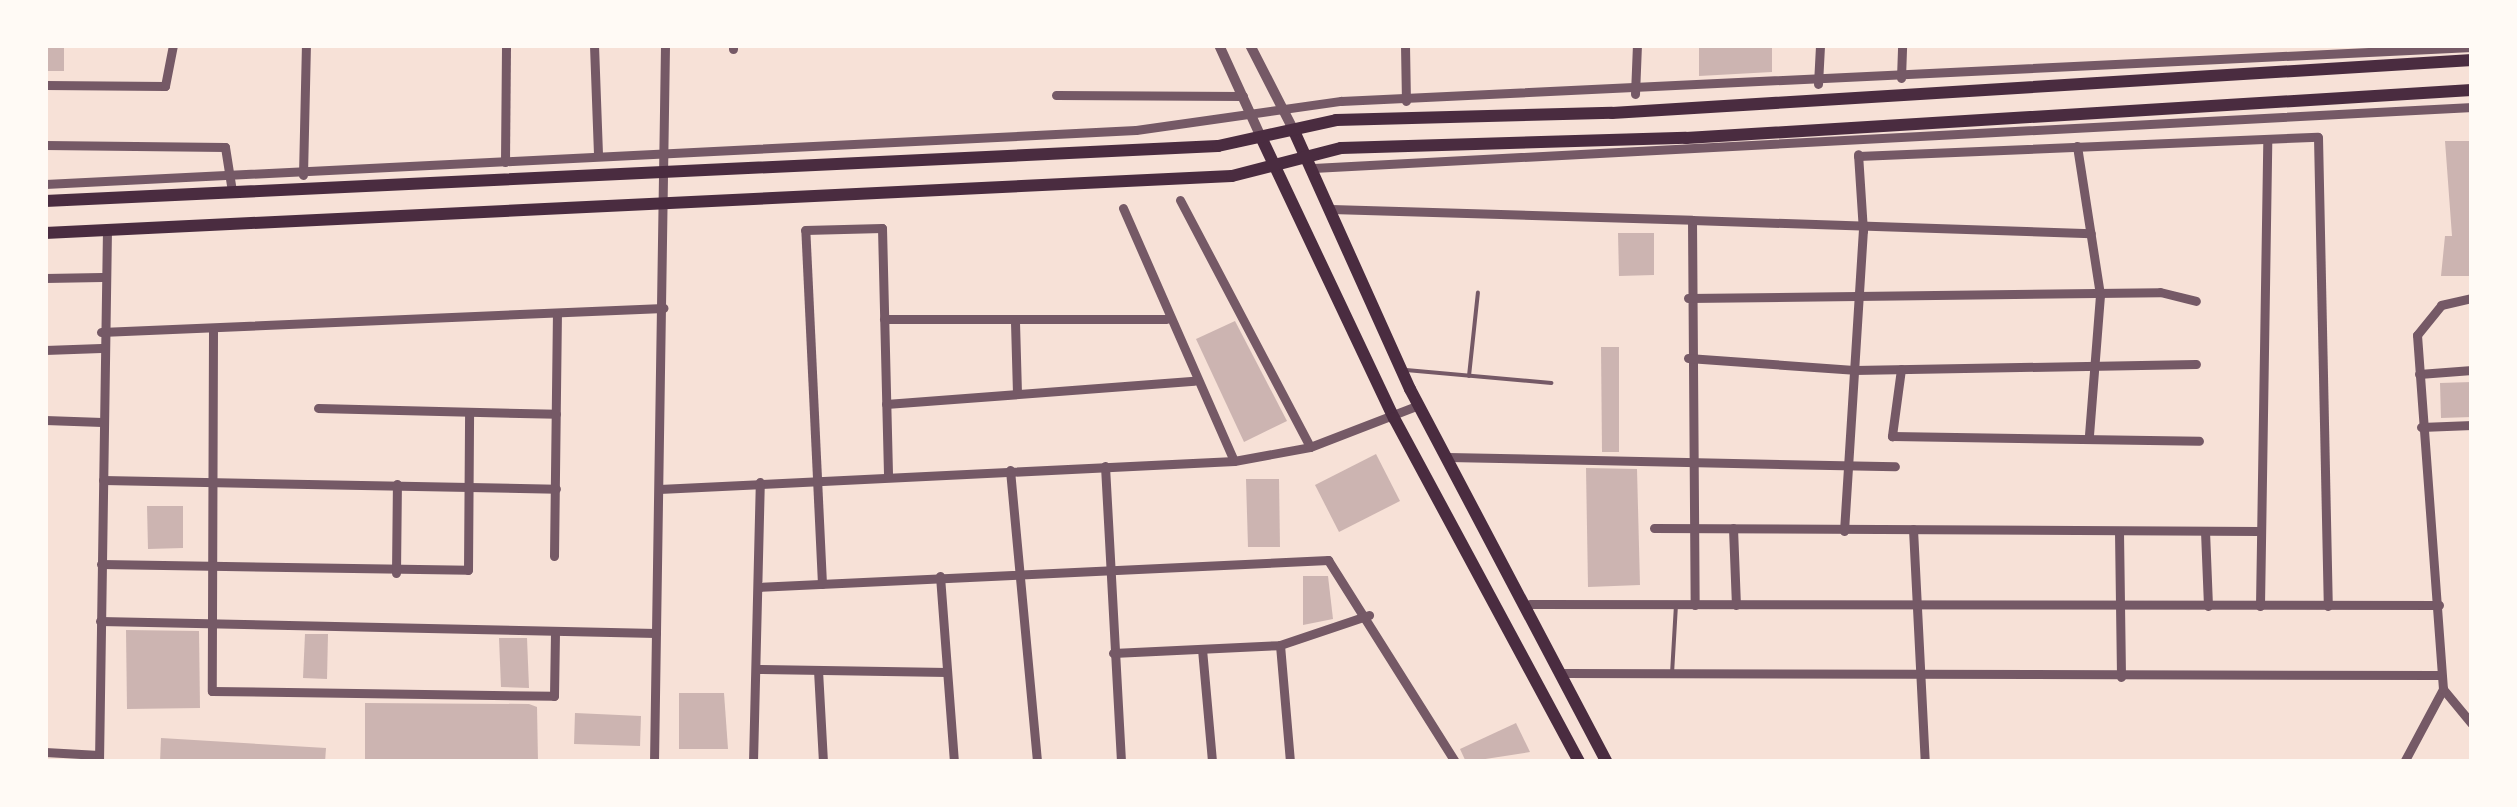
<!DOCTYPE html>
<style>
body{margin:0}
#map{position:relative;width:2517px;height:807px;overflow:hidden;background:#f7e1d7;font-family:"Libre Baskerville",serif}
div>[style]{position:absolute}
.building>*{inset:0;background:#ccb4b1}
.service>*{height:4px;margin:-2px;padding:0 2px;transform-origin:2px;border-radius:2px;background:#755966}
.minor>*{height:9px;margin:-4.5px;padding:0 4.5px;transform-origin:4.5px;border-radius:4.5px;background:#755966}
.tertiary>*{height:10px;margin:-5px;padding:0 5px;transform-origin:5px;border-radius:5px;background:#755966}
.secondary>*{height:12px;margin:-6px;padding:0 6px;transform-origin:6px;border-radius:6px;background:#4a2c40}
span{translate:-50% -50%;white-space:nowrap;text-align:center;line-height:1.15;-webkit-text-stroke:8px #fffaf5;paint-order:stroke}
.frame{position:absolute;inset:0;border:48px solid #fffaf5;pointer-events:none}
</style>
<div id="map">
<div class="building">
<div style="clip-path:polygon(45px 45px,64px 45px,64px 71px,45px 71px)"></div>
<div style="clip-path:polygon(1699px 45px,1772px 45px,1772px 72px,1699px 76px)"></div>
<div style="clip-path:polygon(2445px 141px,2472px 141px,2472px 276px,2441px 276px,2445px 236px,2452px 236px)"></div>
<div style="clip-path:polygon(1618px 233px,1654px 233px,1654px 275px,1619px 276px)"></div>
<div style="clip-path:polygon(1235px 321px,1287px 421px,1244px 442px,1196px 339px)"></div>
<div style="clip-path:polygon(1601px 347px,1619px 347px,1619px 452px,1602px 452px)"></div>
<div style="clip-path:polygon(2472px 382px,2472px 417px,2441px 418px,2440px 383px)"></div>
<div style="clip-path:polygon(1376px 454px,1400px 501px,1339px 532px,1315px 485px)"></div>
<div style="clip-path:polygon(1586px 468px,1637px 469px,1640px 585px,1588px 587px)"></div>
<div style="clip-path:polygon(1246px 479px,1279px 479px,1280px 547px,1248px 547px)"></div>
<div style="clip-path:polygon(147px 506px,183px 506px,183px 548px,148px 549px)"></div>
<div style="clip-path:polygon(1303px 576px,1328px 576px,1333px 619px,1303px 625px)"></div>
<div style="clip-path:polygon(126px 630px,199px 631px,200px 708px,127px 709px)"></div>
<div style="clip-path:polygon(305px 634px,328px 634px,327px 679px,303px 678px)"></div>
<div style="clip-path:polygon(499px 638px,527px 638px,529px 688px,501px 687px)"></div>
<div style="clip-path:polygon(679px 693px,724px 693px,728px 749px,679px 749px)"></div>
<div style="clip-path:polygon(365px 703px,529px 704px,537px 707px,538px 762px,365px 762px)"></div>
<div style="clip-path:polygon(575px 713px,641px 716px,640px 746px,574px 744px)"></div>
<div style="clip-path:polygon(1516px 723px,1530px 752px,1466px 762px,1460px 749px)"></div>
<div style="clip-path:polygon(161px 738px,326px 748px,325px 762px,160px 762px)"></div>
</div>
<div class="service">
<div style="left:1406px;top:370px;width:146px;rotate:5.1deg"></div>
<div style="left:1469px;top:376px;width:84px;rotate:-83.9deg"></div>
<div style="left:1672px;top:674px;width:69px;rotate:-86.7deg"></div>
</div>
<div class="minor">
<div style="left:594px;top:45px;width:111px;rotate:87.9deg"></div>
<div style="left:1405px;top:45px;width:56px;rotate:89deg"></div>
<div style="left:733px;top:49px;width:4px;rotate:-90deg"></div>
<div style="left:1901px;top:78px;width:33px;rotate:-88deg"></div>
<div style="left:1818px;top:84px;width:39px;rotate:-87deg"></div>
<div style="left:45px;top:85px;width:120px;rotate:0.5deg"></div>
<div style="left:165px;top:86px;width:42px;rotate:-79deg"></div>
<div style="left:1635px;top:94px;width:49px;rotate:-87.7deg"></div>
<div style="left:1056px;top:95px;width:187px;rotate:0.3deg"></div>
<div style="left:45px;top:145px;width:180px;rotate:0.6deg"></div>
<div style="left:225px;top:147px;width:45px;rotate:81deg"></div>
<div style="left:2077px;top:146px;width:151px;rotate:81.2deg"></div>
<div style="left:2100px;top:295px;width:141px;rotate:94.5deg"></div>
<div style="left:1858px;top:156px;width:460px;rotate:-2.4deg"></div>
<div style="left:2318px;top:137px;width:469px;rotate:88.8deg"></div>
<div style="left:505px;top:162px;width:117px;rotate:-89.5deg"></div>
<div style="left:1313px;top:168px;width:1161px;rotate:-3.01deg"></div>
<div style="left:303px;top:175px;width:130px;rotate:-88.7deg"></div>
<div style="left:45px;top:184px;width:1092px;rotate:-2.83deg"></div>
<div style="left:1136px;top:130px;width:207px;rotate:-8.1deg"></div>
<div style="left:1341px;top:101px;width:1132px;rotate:-2.73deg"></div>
<div style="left:1180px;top:200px;width:279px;rotate:62.2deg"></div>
<div style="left:1123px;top:208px;width:276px;rotate:66.3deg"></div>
<div style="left:1331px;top:209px;width:361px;rotate:1.7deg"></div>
<div style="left:1692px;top:220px;width:385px;rotate:89.6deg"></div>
<div style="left:1692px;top:220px;width:399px;rotate:1.9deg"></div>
<div style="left:45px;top:278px;width:57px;rotate:-1deg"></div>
<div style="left:1688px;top:298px;width:472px;rotate:-0.7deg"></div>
<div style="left:2160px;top:292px;width:37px;rotate:14deg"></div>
<div style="left:884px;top:319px;width:282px"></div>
<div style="left:1015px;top:322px;width:70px;rotate:88.4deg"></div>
<div style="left:101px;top:332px;width:563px;rotate:-2.45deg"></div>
<div style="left:213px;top:332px;width:359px;rotate:90.2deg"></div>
<div style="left:212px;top:691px;width:342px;rotate:0.8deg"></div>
<div style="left:554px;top:696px;width:65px;rotate:-89.1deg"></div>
<div style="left:45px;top:350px;width:56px;rotate:-2deg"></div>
<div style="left:1688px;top:358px;width:166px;rotate:4.1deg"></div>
<div style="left:1854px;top:370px;width:342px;rotate:-1deg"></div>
<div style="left:1901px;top:369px;width:68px;rotate:97.7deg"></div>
<div style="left:1892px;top:436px;width:307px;rotate:0.9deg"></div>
<div style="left:2419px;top:374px;width:53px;rotate:-4.3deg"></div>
<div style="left:886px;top:404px;width:309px;rotate:-4.3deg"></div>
<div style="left:318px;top:408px;width:238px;rotate:1.4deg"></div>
<div style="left:45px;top:420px;width:57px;rotate:2deg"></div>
<div style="left:2421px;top:427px;width:51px;rotate:-2.2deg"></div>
<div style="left:1448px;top:457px;width:447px;rotate:1.2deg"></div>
<div style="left:1105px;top:466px;width:296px;rotate:86.9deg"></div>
<div style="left:1010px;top:470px;width:293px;rotate:84.7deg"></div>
<div style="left:103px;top:480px;width:453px;rotate:1.1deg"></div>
<div style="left:659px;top:489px;width:576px;rotate:-2.79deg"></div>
<div style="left:1234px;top:461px;width:77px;rotate:-10.4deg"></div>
<div style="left:1310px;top:447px;width:117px;rotate:-21.1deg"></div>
<div style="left:1654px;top:528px;width:605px;rotate:0.28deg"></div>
<div style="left:1733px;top:528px;width:77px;rotate:87.8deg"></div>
<div style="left:1913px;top:529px;width:233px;rotate:87.1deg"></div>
<div style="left:1844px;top:531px;width:301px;rotate:-86.4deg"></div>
<div style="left:1863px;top:231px;width:77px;rotate:-93.7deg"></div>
<div style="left:2205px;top:531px;width:75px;rotate:87.7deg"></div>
<div style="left:2119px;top:532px;width:145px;rotate:89.2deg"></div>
<div style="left:554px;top:556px;width:241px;rotate:-89.3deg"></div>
<div style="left:101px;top:564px;width:367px;rotate:0.9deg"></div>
<div style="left:468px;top:570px;width:158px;rotate:-89.6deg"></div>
<div style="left:396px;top:573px;width:89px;rotate:-89.4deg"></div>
<div style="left:940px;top:576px;width:187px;rotate:85.7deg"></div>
<div style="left:822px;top:584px;width:354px;rotate:-92.7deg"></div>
<div style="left:805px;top:230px;width:77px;rotate:-1.5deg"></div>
<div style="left:882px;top:228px;width:246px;rotate:88.6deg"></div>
<div style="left:758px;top:587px;width:571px;rotate:-2.71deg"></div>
<div style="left:1328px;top:560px;width:239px;rotate:57.8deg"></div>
<div style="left:1530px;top:604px;width:909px;rotate:0.06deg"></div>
<div style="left:2260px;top:606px;width:466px;rotate:-89.1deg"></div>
<div style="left:100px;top:621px;width:556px;rotate:1.24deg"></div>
<div style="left:1280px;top:645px;width:117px;rotate:85.1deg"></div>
<div style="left:1202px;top:649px;width:113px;rotate:84.9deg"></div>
<div style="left:1113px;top:653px;width:167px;rotate:-2.7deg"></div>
<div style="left:1280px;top:645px;width:94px;rotate:-18.6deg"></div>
<div style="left:756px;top:669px;width:191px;rotate:0.9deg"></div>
<div style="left:818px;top:670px;width:92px;rotate:86.9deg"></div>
<div style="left:1563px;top:673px;width:875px;rotate:0.13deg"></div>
<div style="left:2443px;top:689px;width:45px;rotate:50.4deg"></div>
<div style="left:45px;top:752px;width:54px;rotate:3.2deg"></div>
<div style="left:99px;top:762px;width:532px;rotate:-89.14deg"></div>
<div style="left:654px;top:762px;width:717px;rotate:-89.12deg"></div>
<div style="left:753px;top:762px;width:280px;rotate:-88.6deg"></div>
<div style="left:2404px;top:762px;width:83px;rotate:-61.9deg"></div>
<div style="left:2443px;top:689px;width:355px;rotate:-94.2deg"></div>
<div style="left:2417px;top:335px;width:38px;rotate:-51deg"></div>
<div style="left:2441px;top:305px;width:32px;rotate:-13deg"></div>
</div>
<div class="tertiary">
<div style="left:1219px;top:45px;width:101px;rotate:65.5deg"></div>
<div style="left:1250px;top:45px;width:97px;rotate:62.9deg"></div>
</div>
<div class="secondary">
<div style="left:1294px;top:131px;width:283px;rotate:65.8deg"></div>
<div style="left:1410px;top:389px;width:422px;rotate:62.2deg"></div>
<div style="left:1261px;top:137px;width:311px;rotate:64.7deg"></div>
<div style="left:1394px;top:418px;width:391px;rotate:61.7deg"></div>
<div style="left:45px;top:201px;width:1174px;rotate:-2.68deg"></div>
<div style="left:1218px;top:146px;width:121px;rotate:-12.4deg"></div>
<div style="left:1336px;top:120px;width:276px;rotate:-1.5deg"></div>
<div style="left:1612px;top:113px;width:862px;rotate:-3.53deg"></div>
<div style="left:45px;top:233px;width:1188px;rotate:-2.75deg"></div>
<div style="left:1232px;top:176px;width:113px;rotate:-14.4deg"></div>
<div style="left:1341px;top:148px;width:345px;rotate:-1.7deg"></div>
<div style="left:1686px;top:138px;width:787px;rotate:-3.49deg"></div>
</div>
<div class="frame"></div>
</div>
